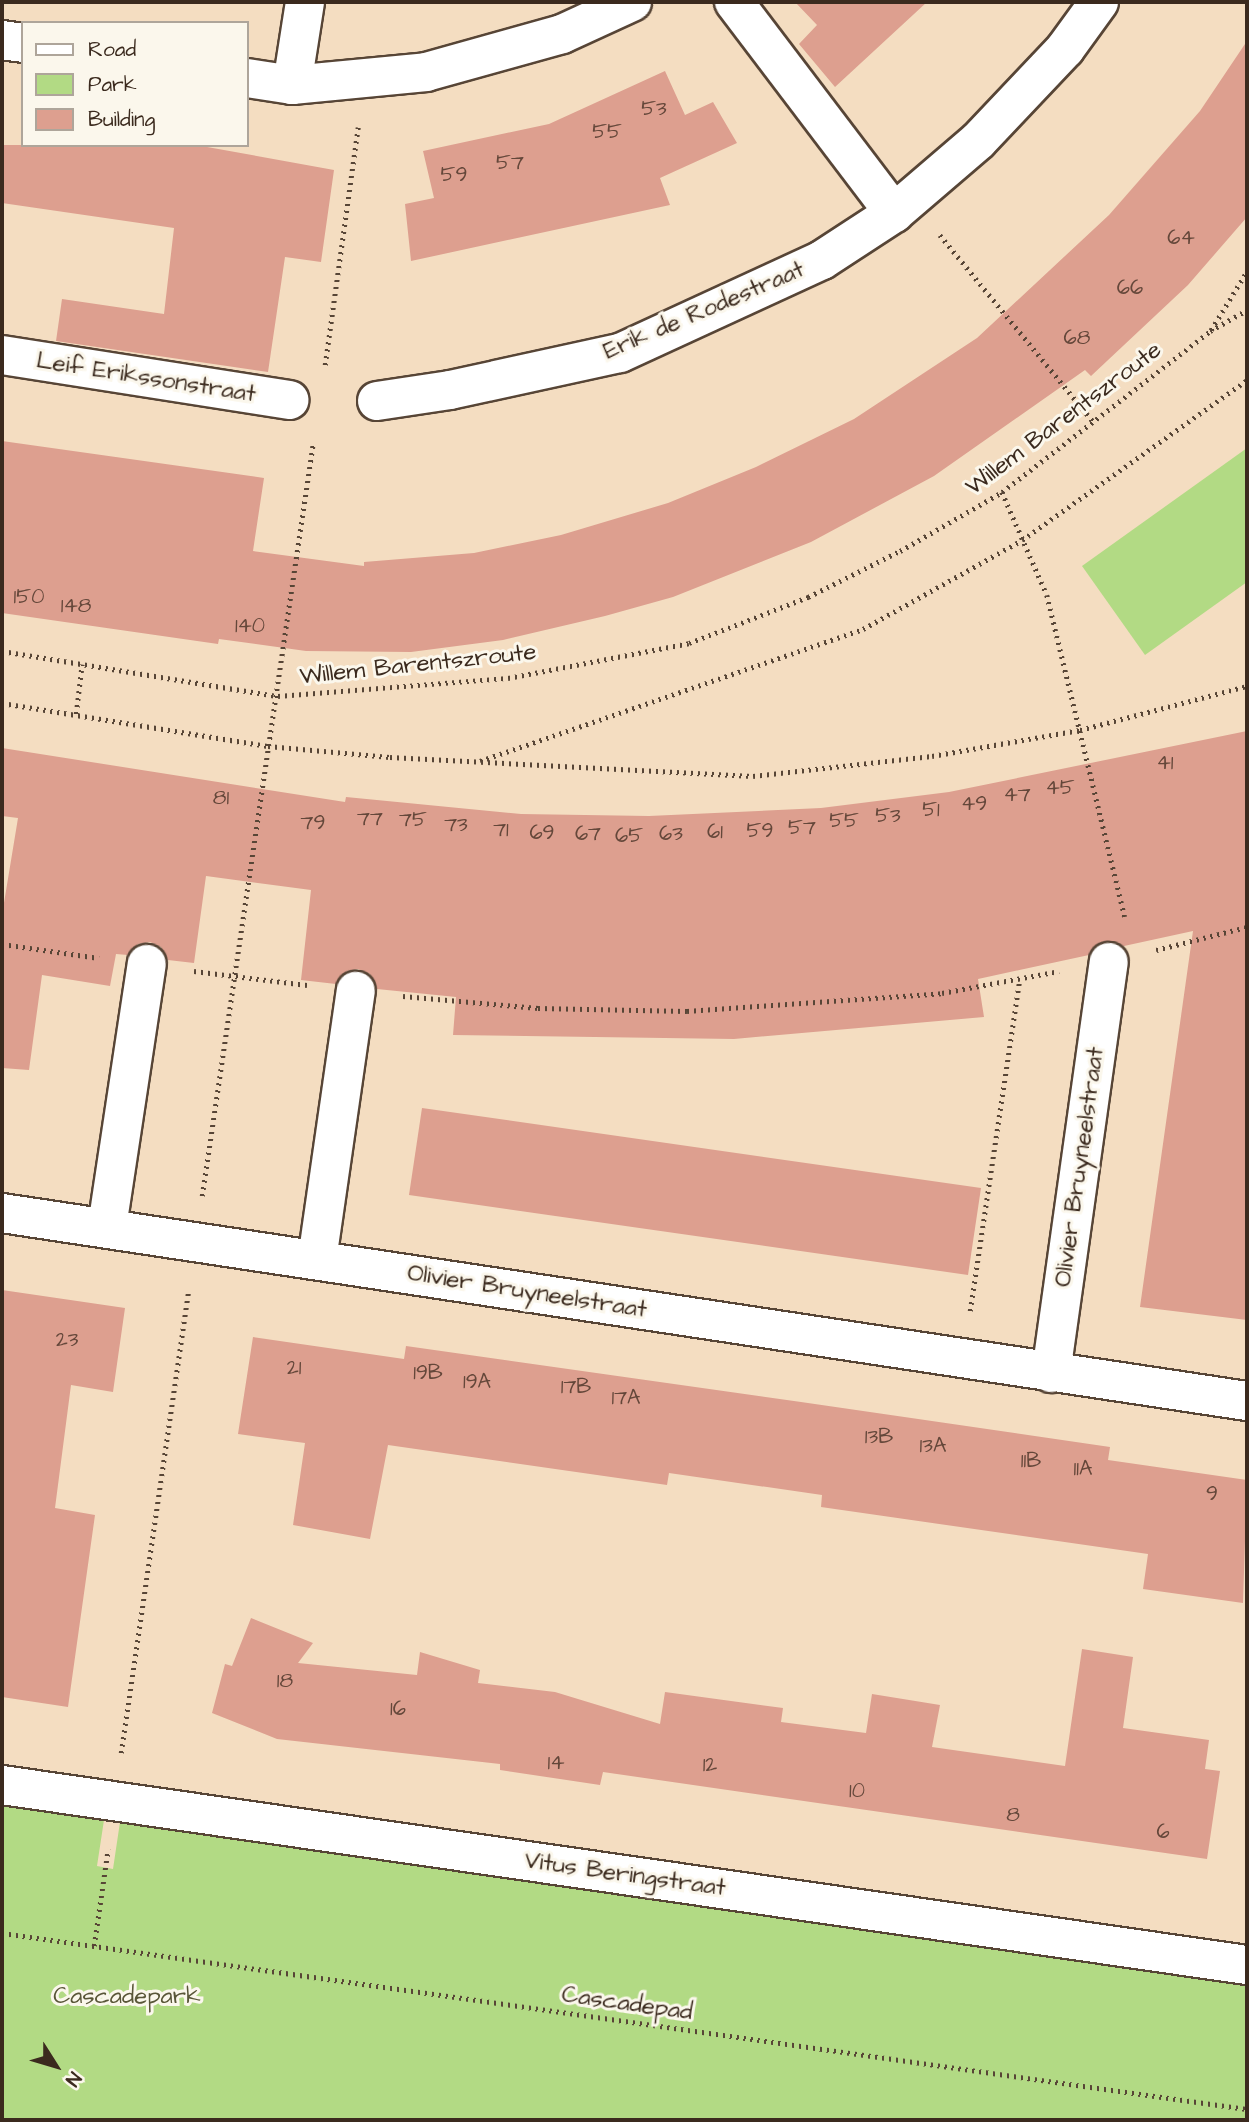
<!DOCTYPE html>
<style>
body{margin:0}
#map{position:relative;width:1249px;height:2122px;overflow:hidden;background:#f4ddc1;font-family:"Architects Daughter",sans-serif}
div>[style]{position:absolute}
.green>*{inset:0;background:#b2da84}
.building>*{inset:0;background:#dd9f8f}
.path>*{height:4.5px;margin-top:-2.25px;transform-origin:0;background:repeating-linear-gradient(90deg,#574536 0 2px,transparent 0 7px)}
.roads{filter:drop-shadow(2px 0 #574536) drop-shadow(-2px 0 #574536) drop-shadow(0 2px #574536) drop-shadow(0 -2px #574536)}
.minor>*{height:38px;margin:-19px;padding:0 19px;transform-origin:19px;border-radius:19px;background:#fff}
span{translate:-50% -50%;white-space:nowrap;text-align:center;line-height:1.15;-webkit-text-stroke:6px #fbf7ec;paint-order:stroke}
.number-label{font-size:21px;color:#64473a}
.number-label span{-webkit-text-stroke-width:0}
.street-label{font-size:24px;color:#3b2a1e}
.park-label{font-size:24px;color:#595638}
.frame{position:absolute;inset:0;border:4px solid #3b2a1e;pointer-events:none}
.legend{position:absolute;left:21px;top:21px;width:228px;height:126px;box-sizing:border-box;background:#fbf7ec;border:2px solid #aea59a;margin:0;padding:9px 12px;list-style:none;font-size:21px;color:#3b2a1e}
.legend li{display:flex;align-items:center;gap:14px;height:35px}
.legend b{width:35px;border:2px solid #aea59a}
.north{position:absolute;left:21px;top:2031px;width:70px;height:70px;-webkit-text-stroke:5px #fbf7ec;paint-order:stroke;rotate:127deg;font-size:19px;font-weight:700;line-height:28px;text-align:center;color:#3b2a1e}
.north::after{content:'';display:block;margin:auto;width:24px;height:32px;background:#3b2a1e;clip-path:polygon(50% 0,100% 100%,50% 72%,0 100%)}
</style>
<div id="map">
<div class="green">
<div style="clip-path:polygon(1247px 448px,1247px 582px,1145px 655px,1082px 566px)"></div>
<div style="clip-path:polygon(2px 1806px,104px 1820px,97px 1866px,113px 1869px,120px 1822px,1247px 1984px,1247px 2120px,2px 2120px)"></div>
</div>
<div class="building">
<div style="clip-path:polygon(795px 2px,927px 2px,835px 87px,799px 44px,817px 25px)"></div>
<div style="clip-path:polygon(1247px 41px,1247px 217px,1188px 285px,1091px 376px,1085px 370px,934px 476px,811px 542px,673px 597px,605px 616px,503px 640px,411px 652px,306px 651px,219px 639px,218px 644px,2px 613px,2px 441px,264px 478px,253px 551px,364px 566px,364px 562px,474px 553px,561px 535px,668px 503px,756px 467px,854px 419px,977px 338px,1109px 215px,1200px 111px)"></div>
<div style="clip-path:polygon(665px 71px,685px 115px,713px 102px,737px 143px,660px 178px,670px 205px,411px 261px,405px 204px,434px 198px,423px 151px,549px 124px)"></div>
<div style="clip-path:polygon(2px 145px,196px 145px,334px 170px,321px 262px,285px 257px,268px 372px,56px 341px,62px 299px,164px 314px,174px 228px,2px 203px)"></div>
<div style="clip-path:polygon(1247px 731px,1247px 1320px,1140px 1307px,1193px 931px,1124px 946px,1101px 942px,1089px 955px,978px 979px,984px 1017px,734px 1039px,453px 1035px,456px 997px,377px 989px,370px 974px,358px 969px,347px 971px,336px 984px,301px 980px,311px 890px,206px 876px,194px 963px,168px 960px,161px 947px,150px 942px,138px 944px,128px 955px,116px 954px,110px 986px,42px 975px,29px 1070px,2px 1068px,2px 915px,18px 818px,2px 816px,2px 748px,345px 802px,346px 797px,521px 814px,649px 816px,821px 808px,949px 792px)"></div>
<div style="clip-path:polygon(422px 1108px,981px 1188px,968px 1275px,409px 1195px)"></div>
<div style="clip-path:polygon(2px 1290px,125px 1308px,113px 1392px,71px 1385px,55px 1508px,95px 1515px,68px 1707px,2px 1697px)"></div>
<div style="clip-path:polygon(253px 1337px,404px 1359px,406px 1346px,801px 1402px,1110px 1447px,1108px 1460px,1247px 1480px,1243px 1603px,1143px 1589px,1148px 1554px,821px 1507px,822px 1495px,669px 1473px,667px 1485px,388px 1445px,370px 1539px,293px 1525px,305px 1443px,238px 1434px)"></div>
<div style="clip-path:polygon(251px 1618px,313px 1643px,298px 1663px,417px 1675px,420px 1652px,480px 1670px,478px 1683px,555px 1692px,660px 1724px,665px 1692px,783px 1708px,781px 1722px,866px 1733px,872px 1694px,940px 1705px,932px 1747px,1065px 1766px,1082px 1649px,1133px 1657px,1123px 1728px,1209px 1740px,1205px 1769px,1220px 1771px,1207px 1859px,603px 1772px,600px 1785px,500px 1770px,500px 1764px,277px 1739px,212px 1713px,225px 1664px,232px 1666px)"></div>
</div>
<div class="path">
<div style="left:940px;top:235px;width:241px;rotate:50.6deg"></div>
<div style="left:1211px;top:330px;width:69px;rotate:-58.6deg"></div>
<div style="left:325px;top:365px;width:240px;rotate:-82.1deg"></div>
<div style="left:1002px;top:492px;width:112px;rotate:66.4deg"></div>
<div style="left:1047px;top:595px;width:331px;rotate:76.4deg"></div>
<div style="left:2px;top:651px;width:280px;rotate:9.3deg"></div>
<div style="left:278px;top:696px;width:231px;rotate:-4.5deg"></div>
<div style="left:508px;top:678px;width:184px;rotate:-10.9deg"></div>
<div style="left:689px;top:643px;width:128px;rotate:-21.1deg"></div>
<div style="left:808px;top:597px;width:103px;rotate:-26.6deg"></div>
<div style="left:900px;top:551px;width:118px;rotate:-30deg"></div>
<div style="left:1002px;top:492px;width:263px;rotate:-37.7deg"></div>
<div style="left:1210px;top:331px;width:43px;rotate:-29.6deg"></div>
<div style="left:2px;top:703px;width:269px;rotate:9.2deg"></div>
<div style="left:268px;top:746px;width:122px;rotate:5.2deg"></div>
<div style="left:390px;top:757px;width:363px;rotate:3deg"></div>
<div style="left:753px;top:776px;width:180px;rotate:-6.4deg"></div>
<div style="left:932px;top:756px;width:150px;rotate:-10deg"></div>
<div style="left:1080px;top:730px;width:173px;rotate:-14.8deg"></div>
<div style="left:76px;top:714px;width:50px;rotate:-83.2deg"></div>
<div style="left:480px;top:761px;width:405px;rotate:-19deg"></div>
<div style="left:863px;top:629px;width:182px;rotate:-29.2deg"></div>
<div style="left:1022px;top:540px;width:276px;rotate:-35.4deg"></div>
<div style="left:2px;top:944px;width:98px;rotate:8.2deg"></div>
<div style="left:1156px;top:950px;width:94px;rotate:-14.2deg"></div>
<div style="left:194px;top:971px;width:114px;rotate:7.1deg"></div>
<div style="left:403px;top:996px;width:136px;rotate:5.1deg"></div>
<div style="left:538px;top:1008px;width:149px;rotate:1.2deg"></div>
<div style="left:687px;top:1011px;width:256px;rotate:-4deg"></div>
<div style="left:942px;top:993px;width:119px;rotate:-10.6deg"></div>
<div style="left:202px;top:1196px;width:761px;rotate:-81.61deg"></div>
<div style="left:970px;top:1311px;width:332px;rotate:-81.5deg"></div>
<div style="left:121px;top:1753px;width:467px;rotate:-81.7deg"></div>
<div style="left:2px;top:1933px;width:1257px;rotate:8.05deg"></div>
<div style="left:94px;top:1946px;width:98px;rotate:-81.8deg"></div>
</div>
<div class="roads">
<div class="minor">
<div style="left:734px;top:2px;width:265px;rotate:52.8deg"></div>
<div style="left:2px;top:40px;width:21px;rotate:8deg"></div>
<div style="left:247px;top:78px;width:46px;rotate:8.8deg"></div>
<div style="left:292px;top:85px;width:135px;rotate:-5.5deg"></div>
<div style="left:426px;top:72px;width:141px;rotate:-15.6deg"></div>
<div style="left:562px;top:34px;width:77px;rotate:-24.6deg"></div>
<div style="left:292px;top:85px;width:84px;rotate:-81.1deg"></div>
<div style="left:2px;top:355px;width:291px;rotate:8.9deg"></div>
<div style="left:377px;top:401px;width:74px;rotate:-8.6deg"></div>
<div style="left:450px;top:390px;width:174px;rotate:-12.3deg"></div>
<div style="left:620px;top:353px;width:222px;rotate:-24.7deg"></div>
<div style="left:822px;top:260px;width:86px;rotate:-33.1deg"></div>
<div style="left:894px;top:213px;width:111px;rotate:-40.6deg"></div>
<div style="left:978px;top:141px;width:127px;rotate:-46.6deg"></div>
<div style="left:1065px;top:49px;width:58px;rotate:-54.1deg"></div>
<div style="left:2px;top:1213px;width:1259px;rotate:8.59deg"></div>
<div style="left:107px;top:1227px;width:266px;rotate:-81.4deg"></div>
<div style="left:317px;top:1260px;width:272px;rotate:-81.8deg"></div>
<div style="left:1051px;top:1373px;width:415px;rotate:-82deg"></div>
<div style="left:2px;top:1785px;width:1258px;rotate:8.23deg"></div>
</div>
</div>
<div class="number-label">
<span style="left:654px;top:109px">53</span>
<span style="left:607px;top:132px">55</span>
<span style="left:510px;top:163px">57</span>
<span style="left:454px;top:175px">59</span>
<span style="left:1181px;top:238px">64</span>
<span style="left:1130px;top:288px">66</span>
<span style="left:1077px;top:338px">68</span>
<span style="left:29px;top:597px">150</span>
<span style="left:76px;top:606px">148</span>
<span style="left:250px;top:626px">140</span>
<span style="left:1165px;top:763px">41</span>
<span style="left:1060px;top:788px">45</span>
<span style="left:1017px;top:795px">47</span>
<span style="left:221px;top:798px">81</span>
<span style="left:974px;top:804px">49</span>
<span style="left:931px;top:810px">51</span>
<span style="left:888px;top:816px">53</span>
<span style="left:370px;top:819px">77</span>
<span style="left:413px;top:820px">75</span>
<span style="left:844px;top:821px">55</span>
<span style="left:313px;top:823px">79</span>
<span style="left:456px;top:825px">73</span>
<span style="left:802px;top:828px">57</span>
<span style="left:501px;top:830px">71</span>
<span style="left:760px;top:831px">59</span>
<span style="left:715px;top:832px">61</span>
<span style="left:542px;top:833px">69</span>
<span style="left:588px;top:834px">67</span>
<span style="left:671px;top:834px">63</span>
<span style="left:629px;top:836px">65</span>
<span style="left:67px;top:1340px">23</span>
<span style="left:294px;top:1368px">21</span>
<span style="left:428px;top:1373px">19B</span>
<span style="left:477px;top:1382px">19A</span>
<span style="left:576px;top:1387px">17B</span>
<span style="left:626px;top:1398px">17A</span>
<span style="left:879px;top:1437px">13B</span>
<span style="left:933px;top:1446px">13A</span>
<span style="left:1031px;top:1461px">11B</span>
<span style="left:1083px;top:1469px">11A</span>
<span style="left:1212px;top:1494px">9</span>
<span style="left:285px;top:1681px">18</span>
<span style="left:398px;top:1709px">16</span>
<span style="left:556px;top:1763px">14</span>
<span style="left:710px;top:1765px">12</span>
<span style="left:857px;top:1791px">10</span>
<span style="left:1013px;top:1815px">8</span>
<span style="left:1163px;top:1832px">6</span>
</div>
<div class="street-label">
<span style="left:704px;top:311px;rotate:-23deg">Erik de Rodestraat</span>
<span style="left:146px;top:378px;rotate:9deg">Leif Erikssonstraat</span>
<span style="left:1064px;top:419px;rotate:-37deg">Willem Barentszroute</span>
<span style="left:418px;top:665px;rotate:-6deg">Willem Barentszroute</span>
<span style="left:1080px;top:1167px;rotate:-82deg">Olivier Bruyneelstraat</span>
<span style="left:527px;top:1292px;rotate:9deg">Olivier Bruyneelstraat</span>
<span style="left:625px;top:1875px;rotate:8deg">Vitus Beringstraat</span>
<span style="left:627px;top:2004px;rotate:8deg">Cascadepad</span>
</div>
<div class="park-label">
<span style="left:127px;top:1997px">Cascadepark</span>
</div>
<div class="frame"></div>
<ul class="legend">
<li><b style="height:9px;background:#fff"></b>Road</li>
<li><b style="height:19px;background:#b2da84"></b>Park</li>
<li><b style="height:19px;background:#dd9f8f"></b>Building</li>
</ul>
<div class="north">N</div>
</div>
